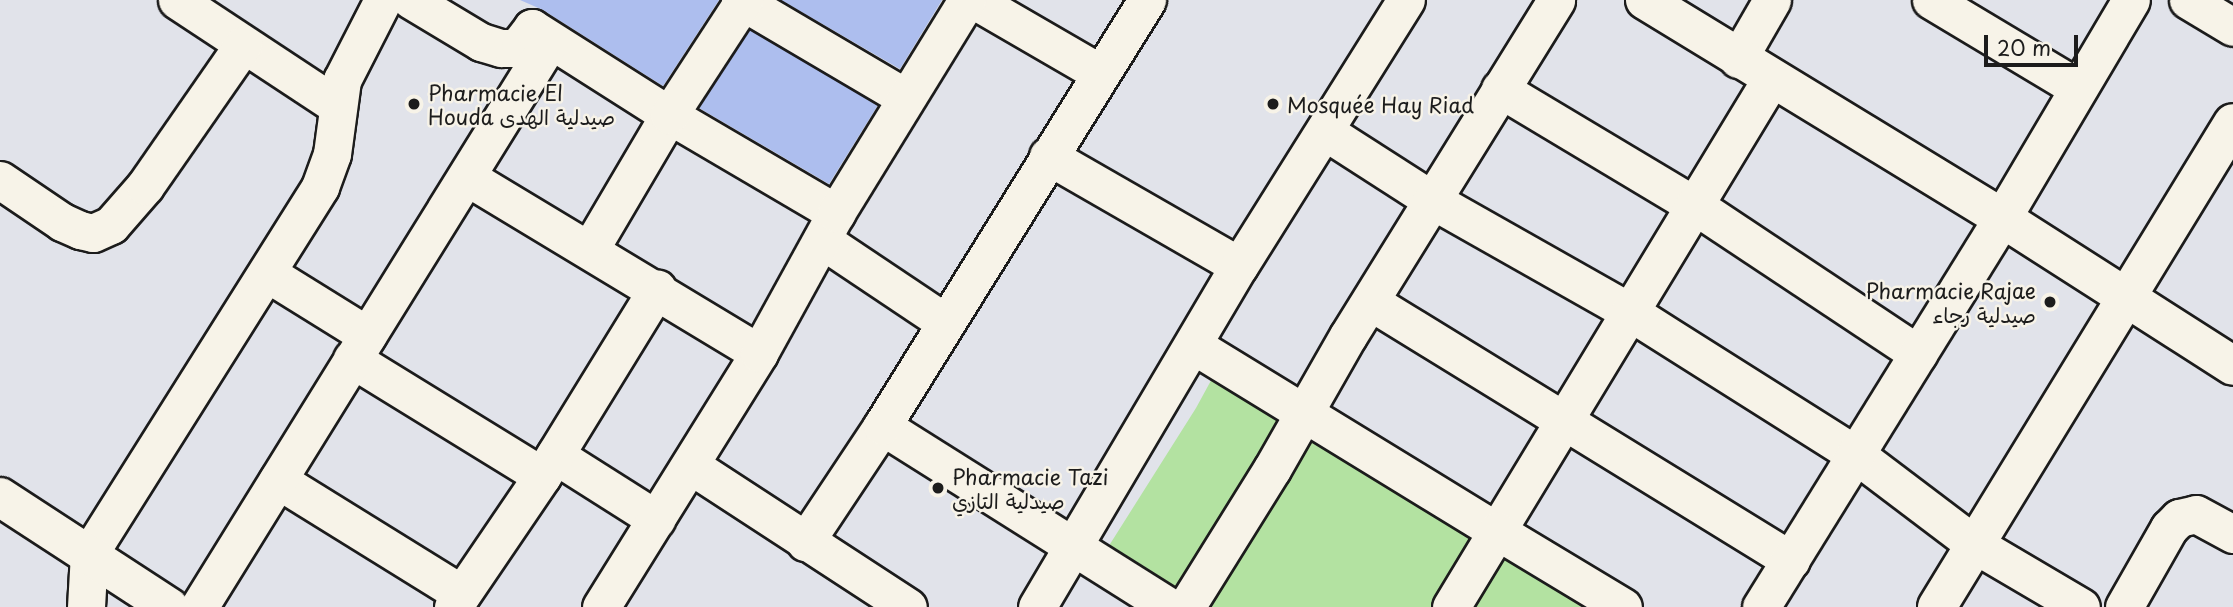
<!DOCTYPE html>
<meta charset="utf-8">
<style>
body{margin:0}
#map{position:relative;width:2233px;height:607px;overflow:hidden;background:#e1e3ea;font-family:"Playpen Sans","Playpen Sans Arabic",sans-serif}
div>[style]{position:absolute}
.green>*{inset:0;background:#b3e2a1}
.building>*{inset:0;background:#adbeee}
.roads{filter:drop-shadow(2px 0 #1c1c1c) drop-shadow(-2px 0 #1c1c1c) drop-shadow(0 2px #1c1c1c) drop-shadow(0 -2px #1c1c1c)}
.street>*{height:37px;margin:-18.5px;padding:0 18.5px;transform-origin:18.5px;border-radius:18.5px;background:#f7f3e8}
.secondary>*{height:38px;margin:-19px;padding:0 19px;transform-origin:19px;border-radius:19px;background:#f7f3e8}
.dots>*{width:19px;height:19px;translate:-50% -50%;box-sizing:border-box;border:4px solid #f7f3e8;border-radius:50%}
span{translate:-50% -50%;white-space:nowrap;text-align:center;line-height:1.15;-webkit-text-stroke:5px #f7f3e8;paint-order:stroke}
.poi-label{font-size:21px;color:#1c1c1c}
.left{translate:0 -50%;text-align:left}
.right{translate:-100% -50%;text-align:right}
.scale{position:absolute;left:1984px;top:35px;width:94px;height:32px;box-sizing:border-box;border:4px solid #1c1c1c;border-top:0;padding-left:9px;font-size:21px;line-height:24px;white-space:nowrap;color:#1c1c1c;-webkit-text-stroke:5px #f7f3e8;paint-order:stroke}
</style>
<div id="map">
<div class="green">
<div style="clip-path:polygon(1220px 364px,1620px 607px,1194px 607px,1105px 552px,1196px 408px)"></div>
</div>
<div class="building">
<div style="clip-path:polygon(520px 0,719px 0,663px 86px,543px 10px)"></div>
<div style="clip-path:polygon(781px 0,942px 0,900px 69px)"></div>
<div style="clip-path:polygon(750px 30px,878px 105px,829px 184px,699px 108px)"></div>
</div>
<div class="roads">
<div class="street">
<div style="left:177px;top:0;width:191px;rotate:33.4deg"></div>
<div style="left:411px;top:0;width:82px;rotate:31deg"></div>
<div style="left:481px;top:42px;width:21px;rotate:17deg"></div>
<div style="left:501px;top:48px;width:11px"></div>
<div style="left:512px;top:48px;width:9px;rotate:-27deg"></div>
<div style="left:520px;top:44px;width:20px;rotate:-53deg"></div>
<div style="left:532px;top:28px;width:162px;rotate:32.4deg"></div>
<div style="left:669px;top:115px;width:194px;rotate:30.4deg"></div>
<div style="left:740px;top:0;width:191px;rotate:30.5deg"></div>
<div style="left:974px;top:0;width:146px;rotate:30.1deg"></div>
<div style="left:1931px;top:0;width:171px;rotate:30.9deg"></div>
<div style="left:2188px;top:0;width:52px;rotate:31deg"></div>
<div style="left:1738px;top:59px;width:68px;rotate:-60deg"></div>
<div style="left:1500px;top:89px;width:226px;rotate:30.9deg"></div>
<div style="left:1694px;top:205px;width:269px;rotate:33.6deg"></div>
<div style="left:1326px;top:132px;width:126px;rotate:32.7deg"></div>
<div style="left:1432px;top:200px;width:227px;rotate:29.5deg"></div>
<div style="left:1630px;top:312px;width:266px;rotate:32.3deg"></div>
<div style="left:1855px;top:454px;width:149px;rotate:37.1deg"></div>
<div style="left:1974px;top:544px;width:124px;rotate:30.5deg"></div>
<div style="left:1048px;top:156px;width:220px;rotate:29.9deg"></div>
<div style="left:467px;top:177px;width:341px;rotate:31.1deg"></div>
<div style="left:0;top:180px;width:75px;rotate:34.1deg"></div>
<div style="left:62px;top:222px;width:20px;rotate:24deg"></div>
<div style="left:80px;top:230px;width:13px;rotate:13deg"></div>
<div style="left:93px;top:233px;width:20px;rotate:-24deg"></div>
<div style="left:111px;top:225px;width:52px;rotate:-48.9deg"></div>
<div style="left:145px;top:186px;width:172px;rotate:-55.2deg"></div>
<div style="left:822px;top:240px;width:149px;rotate:33.8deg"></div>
<div style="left:590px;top:249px;width:156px;rotate:-59.5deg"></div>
<div style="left:669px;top:115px;width:137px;rotate:-56.9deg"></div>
<div style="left:267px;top:273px;width:118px;rotate:31.8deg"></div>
<div style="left:1371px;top:302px;width:493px;rotate:31.6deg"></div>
<div style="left:1193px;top:345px;width:356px;rotate:31.5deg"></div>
<div style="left:1497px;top:531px;width:529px;rotate:-58.78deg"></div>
<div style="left:352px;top:359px;width:223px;rotate:31.6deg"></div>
<div style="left:882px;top:426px;width:339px;rotate:32.2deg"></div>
<div style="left:555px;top:455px;width:120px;rotate:32.4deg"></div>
<div style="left:690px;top:465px;width:260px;rotate:33.1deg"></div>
<div style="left:278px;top:480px;width:216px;rotate:31.8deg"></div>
<div style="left:805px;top:542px;width:139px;rotate:-56.4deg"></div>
<div style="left:882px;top:426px;width:502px;rotate:-58.12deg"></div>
<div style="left:86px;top:607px;width:53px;rotate:-86.8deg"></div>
<div style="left:89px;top:554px;width:434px;rotate:-57.8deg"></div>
<div style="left:320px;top:187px;width:35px;rotate:-70deg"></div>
<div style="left:332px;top:154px;width:75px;rotate:-82.3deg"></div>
<div style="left:342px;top:80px;width:90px;rotate:-62.9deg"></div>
<div style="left:199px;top:607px;width:666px;rotate:-58.2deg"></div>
<div style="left:453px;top:607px;width:158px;rotate:-55.8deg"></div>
<div style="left:542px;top:476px;width:220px;rotate:-58.4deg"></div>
<div style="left:601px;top:607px;width:299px;rotate:-58.1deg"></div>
<div style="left:759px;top:353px;width:160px;rotate:-61.2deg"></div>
<div style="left:836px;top:213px;width:250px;rotate:-58.4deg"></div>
<div style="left:1037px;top:607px;width:396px;rotate:-59.4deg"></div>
<div style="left:1239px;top:266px;width:314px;rotate:-57.9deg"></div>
<div style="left:1186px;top:607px;width:163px;rotate:-58.1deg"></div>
<div style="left:1272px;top:469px;width:153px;rotate:-60.3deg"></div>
<div style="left:1348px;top:336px;width:395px;rotate:-58.2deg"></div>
<div style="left:1451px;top:607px;width:89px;rotate:-58.8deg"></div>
<div style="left:1497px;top:531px;width:147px;rotate:31.1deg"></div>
<div style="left:1761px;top:607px;width:458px;rotate:-58.2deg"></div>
<div style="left:2002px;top:218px;width:253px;rotate:-59.4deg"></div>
<div style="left:2124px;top:607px;width:91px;rotate:-60.3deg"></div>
<div style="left:2169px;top:528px;width:14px;rotate:-45deg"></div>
<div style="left:2179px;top:518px;width:17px;rotate:-13deg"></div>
<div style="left:2196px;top:514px;width:42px;rotate:28.4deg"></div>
</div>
<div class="secondary">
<div style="left:1645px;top:0;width:418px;rotate:31.4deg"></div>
<div style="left:2002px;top:218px;width:274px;rotate:32.6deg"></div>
<div style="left:0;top:497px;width:202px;rotate:33.1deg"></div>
<div style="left:1937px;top:607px;width:567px;rotate:-58.55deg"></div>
</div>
</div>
<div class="dots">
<div style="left:414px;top:104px;background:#1c1c1c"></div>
<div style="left:1273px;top:104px;background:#1c1c1c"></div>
<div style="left:2050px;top:302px;background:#1c1c1c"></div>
<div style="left:938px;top:488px;background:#1c1c1c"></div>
</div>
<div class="poi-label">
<span class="left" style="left:428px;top:104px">Pharmacie El<br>Houda صيدلية الهدى</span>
<span class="left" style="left:1287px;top:104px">Mosquée Hay Riad</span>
<span class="right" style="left:2036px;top:302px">Pharmacie Rajae<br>صيدلية رجاء</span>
<span class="left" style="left:952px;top:488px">Pharmacie Tazi<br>صيدلية التازي</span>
</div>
<div class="scale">20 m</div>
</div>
